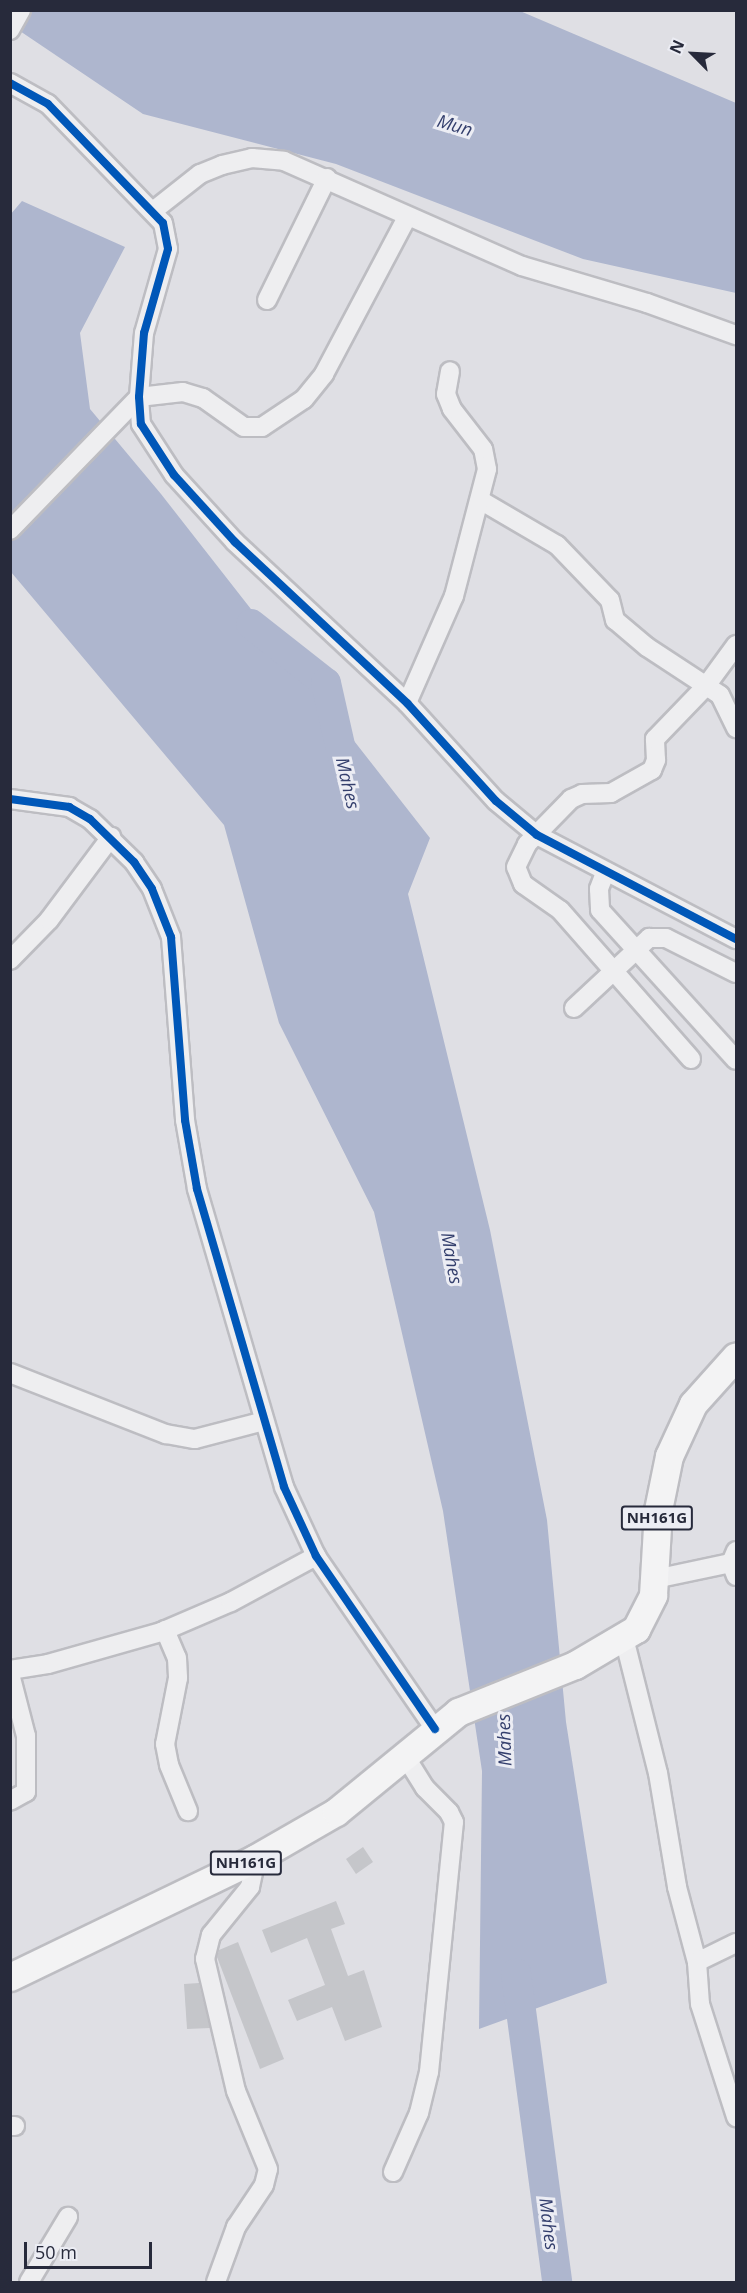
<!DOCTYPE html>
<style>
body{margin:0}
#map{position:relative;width:747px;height:2293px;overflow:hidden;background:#dfdfe4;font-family:"Open Sans",sans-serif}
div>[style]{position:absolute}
.water>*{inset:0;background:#aeb6ce}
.river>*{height:30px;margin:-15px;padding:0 15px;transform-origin:15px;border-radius:15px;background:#aeb6ce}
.building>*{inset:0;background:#c5c6ca}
.roads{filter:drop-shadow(2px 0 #bdbdc2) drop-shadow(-2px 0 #bdbdc2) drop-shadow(0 2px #bdbdc2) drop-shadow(0 -2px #bdbdc2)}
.minor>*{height:18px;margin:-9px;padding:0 9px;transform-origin:9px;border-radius:9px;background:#eeeef0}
.highway>*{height:27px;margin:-13.5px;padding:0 13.5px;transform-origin:13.5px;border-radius:13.5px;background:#f3f3f4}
.cycleway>*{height:8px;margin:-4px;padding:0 4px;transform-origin:4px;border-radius:4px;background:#0057b8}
span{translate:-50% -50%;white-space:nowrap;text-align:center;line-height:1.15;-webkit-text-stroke:6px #ecedf4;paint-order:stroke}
.shield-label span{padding:2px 4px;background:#ecedf4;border:2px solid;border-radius:4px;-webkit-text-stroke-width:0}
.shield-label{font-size:15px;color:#272a3b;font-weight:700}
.water-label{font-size:18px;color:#343f6d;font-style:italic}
.frame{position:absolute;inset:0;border:12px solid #272a3b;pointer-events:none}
.north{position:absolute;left:663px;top:24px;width:60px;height:60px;-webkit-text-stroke:4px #ecedf4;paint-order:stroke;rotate:294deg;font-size:16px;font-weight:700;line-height:24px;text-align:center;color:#272a3b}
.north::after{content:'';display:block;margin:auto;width:21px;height:27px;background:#272a3b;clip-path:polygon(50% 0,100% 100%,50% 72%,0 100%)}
.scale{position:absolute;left:24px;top:2242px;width:128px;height:27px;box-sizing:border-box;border:3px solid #272a3b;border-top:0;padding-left:8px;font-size:18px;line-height:21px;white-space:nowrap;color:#272a3b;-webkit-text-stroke:4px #ecedf4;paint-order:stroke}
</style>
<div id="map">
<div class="water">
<div style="clip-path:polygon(10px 11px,520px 11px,736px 103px,736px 293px,583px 259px,336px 164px,143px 114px,11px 25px)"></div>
<div style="clip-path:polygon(22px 201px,125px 247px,80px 333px,90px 409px,161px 494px,430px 838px,408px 894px,490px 1230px,547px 1520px,566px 1722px,607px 1983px,479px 2029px,482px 1771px,443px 1511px,374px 1212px,279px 1023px,224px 825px,11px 572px,10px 215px)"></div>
</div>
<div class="river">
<div style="left:251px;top:624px;width:95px;rotate:38.2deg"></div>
<div style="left:326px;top:683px;width:73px;rotate:77.3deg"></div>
<div style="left:516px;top:1973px;width:312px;rotate:82.4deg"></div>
</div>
<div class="building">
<div style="clip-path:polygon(363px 1847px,373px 1862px,356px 1874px,346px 1859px)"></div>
<div style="clip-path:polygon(336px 1901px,345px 1924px,331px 1929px,348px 1976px,364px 1970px,382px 2027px,345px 2041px,332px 2007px,297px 2021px,288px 2000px,325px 1985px,307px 1938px,271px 1953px,262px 1930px)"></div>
<div style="clip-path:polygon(238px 1942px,284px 2059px,260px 2069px,217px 1957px,219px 1950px)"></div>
<div style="clip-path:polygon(199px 1983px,210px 2028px,187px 2029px,184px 1984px)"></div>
</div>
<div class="roads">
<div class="minor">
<div style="left:10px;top:30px;width:23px;rotate:-61deg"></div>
<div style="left:10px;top:83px;width:43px;rotate:28.9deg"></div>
<div style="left:48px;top:104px;width:165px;rotate:46deg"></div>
<div style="left:163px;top:223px;width:26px;rotate:79deg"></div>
<div style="left:168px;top:249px;width:87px;rotate:105.9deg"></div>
<div style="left:144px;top:333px;width:64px;rotate:94.5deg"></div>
<div style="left:139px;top:397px;width:27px;rotate:86deg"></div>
<div style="left:141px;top:424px;width:61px;rotate:57.1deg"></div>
<div style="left:174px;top:475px;width:91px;rotate:47.7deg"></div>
<div style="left:235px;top:542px;width:236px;rotate:43.1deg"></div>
<div style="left:407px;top:703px;width:132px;rotate:47.8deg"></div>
<div style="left:496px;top:801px;width:53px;rotate:39.7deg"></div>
<div style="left:537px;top:835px;width:225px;rotate:27.6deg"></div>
<div style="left:153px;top:211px;width:60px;rotate:-38.2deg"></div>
<div style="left:200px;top:174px;width:24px;rotate:-22deg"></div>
<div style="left:222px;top:165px;width:31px;rotate:-13deg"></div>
<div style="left:252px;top:158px;width:32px;rotate:5deg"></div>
<div style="left:284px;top:161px;width:260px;rotate:23.8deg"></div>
<div style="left:522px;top:266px;width:130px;rotate:16.5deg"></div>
<div style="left:647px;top:303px;width:95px;rotate:19.8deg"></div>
<div style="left:267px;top:300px;width:136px;rotate:-63.8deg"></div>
<div style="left:480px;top:500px;width:89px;rotate:30.3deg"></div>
<div style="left:557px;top:545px;width:76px;rotate:46.1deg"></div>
<div style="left:610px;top:600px;width:21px;rotate:76deg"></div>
<div style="left:615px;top:620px;width:42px;rotate:40.2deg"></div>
<div style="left:647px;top:647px;width:87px;rotate:33.3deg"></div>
<div style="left:720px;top:695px;width:37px;rotate:64deg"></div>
<div style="left:10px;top:530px;width:185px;rotate:-45.9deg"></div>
<div style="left:139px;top:397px;width:44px;rotate:-6.5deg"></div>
<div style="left:183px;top:392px;width:21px;rotate:17deg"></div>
<div style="left:203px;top:398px;width:50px;rotate:35.3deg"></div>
<div style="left:244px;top:427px;width:18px"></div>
<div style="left:262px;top:427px;width:50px;rotate:-33.7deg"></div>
<div style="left:304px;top:399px;width:32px;rotate:-51deg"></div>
<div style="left:324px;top:374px;width:178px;rotate:-62.1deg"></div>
<div style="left:407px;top:703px;width:117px;rotate:-66.3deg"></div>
<div style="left:454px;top:596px;width:131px;rotate:-75.4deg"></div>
<div style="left:487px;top:469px;width:20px;rotate:-101deg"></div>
<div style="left:483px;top:449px;width:51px;rotate:-127.8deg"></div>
<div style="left:452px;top:409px;width:16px;rotate:-112deg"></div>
<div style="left:446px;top:394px;width:23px;rotate:-80deg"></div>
<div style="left:10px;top:799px;width:60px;rotate:7.7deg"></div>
<div style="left:69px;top:807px;width:24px;rotate:30deg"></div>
<div style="left:90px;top:819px;width:62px;rotate:44.3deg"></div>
<div style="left:134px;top:862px;width:32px;rotate:56deg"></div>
<div style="left:152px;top:889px;width:52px;rotate:68.4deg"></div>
<div style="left:171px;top:937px;width:184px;rotate:85.6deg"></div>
<div style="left:185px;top:1120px;width:70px;rotate:80.1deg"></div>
<div style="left:197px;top:1189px;width:310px;rotate:73.7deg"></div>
<div style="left:284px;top:1487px;width:76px;rotate:65.1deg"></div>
<div style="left:316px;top:1556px;width:210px;rotate:55.5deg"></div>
<div style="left:605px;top:873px;width:17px;rotate:111deg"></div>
<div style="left:599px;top:889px;width:21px;rotate:87deg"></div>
<div style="left:600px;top:910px;width:202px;rotate:47.8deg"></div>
<div style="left:10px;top:960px;width:56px;rotate:-45.7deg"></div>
<div style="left:49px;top:920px;width:104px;rotate:-53.2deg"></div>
<div style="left:574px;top:1008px;width:103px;rotate:-43deg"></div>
<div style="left:649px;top:938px;width:17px"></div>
<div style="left:666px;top:938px;width:78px;rotate:26.6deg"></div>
<div style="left:691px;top:1059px;width:198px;rotate:-131.3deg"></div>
<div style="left:560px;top:910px;width:45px;rotate:-144.9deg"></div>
<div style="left:523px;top:884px;width:18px;rotate:-112deg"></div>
<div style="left:516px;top:867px;width:25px;rotate:-64deg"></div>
<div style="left:527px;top:844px;width:63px;rotate:-45.6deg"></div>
<div style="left:571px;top:799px;width:12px;rotate:-24deg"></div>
<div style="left:582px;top:794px;width:29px;rotate:-2deg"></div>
<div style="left:611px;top:793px;width:47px;rotate:-29.3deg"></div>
<div style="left:652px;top:770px;width:11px;rotate:-68deg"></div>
<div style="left:656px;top:760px;width:21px;rotate:-93deg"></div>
<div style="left:655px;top:739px;width:74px;rotate:-46.1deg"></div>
<div style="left:706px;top:686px;width:51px;rotate:-53.8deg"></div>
<div style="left:10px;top:1373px;width:168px;rotate:21.4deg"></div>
<div style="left:166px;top:1434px;width:29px;rotate:10deg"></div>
<div style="left:195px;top:1439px;width:71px;rotate:-14.6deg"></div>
<div style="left:736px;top:1551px;width:13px;rotate:113deg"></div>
<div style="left:731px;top:1563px;width:14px;rotate:69deg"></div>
<div style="left:655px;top:1579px;width:78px;rotate:-11.9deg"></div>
<div style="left:165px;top:1630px;width:30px;rotate:67deg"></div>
<div style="left:177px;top:1658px;width:20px;rotate:87deg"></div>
<div style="left:178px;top:1678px;width:67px;rotate:101.1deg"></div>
<div style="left:165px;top:1744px;width:21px;rotate:79deg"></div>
<div style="left:169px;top:1765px;width:50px;rotate:67.6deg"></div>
<div style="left:624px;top:1638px;width:139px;rotate:75.9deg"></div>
<div style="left:658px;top:1773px;width:116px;rotate:80.5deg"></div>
<div style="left:677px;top:1887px;width:78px;rotate:75.1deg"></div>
<div style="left:697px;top:1962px;width:42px;rotate:85.9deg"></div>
<div style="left:700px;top:2004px;width:119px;rotate:72.3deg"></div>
<div style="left:10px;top:1670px;width:38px;rotate:-9deg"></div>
<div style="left:48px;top:1664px;width:117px;rotate:-15.8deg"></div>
<div style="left:161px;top:1632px;width:76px;rotate:-23.2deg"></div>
<div style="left:231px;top:1602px;width:97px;rotate:-28.4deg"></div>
<div style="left:10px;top:1674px;width:64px;rotate:75.5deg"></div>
<div style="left:26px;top:1736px;width:56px;rotate:90deg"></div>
<div style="left:26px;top:1792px;width:18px;rotate:151deg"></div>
<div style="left:697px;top:1962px;width:43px;rotate:-26deg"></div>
<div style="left:10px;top:2126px;width:5px"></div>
<div style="left:393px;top:2172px;width:64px;rotate:-66.2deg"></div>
<div style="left:419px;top:2113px;width:42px;rotate:-76.3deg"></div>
<div style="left:429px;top:2072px;width:251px;rotate:-84.3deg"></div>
<div style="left:454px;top:1822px;width:11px;rotate:-117deg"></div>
<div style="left:449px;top:1812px;width:34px;rotate:-135deg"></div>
<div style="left:425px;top:1788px;width:38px;rotate:-122deg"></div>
<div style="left:29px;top:2282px;width:76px;rotate:-59deg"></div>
<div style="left:216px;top:2282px;width:59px;rotate:-70deg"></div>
<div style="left:236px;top:2227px;width:50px;rotate:-56.3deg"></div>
<div style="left:264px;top:2185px;width:16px;rotate:-76deg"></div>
<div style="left:268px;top:2169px;width:84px;rotate:-112.3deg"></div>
<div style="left:236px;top:2091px;width:136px;rotate:-103.2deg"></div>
<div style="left:205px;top:1959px;width:25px;rotate:-76deg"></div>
<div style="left:211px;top:1935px;width:62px;rotate:-50.9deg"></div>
<div style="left:250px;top:1887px;width:30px;rotate:-78deg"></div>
</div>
<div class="highway">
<div style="left:10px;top:1977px;width:273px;rotate:-25.8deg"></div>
<div style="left:256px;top:1858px;width:92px;rotate:-29.9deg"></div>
<div style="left:336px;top:1812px;width:158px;rotate:-39.3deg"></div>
<div style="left:458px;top:1712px;width:126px;rotate:-21.9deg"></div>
<div style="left:575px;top:1665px;width:71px;rotate:-30.5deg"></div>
<div style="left:636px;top:1629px;width:38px;rotate:-63deg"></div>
<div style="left:653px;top:1595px;width:85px;rotate:-86.6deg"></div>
<div style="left:658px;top:1510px;width:55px;rotate:-78.5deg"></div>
<div style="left:669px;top:1456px;width:57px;rotate:-65.2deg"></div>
<div style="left:693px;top:1404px;width:64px;rotate:-48.1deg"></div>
</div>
</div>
<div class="cycleway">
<div style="left:10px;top:83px;width:43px;rotate:28.9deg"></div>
<div style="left:48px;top:104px;width:165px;rotate:46deg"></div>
<div style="left:163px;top:223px;width:26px;rotate:79deg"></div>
<div style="left:168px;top:249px;width:87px;rotate:105.9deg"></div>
<div style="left:144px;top:333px;width:64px;rotate:94.5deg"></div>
<div style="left:139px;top:397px;width:27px;rotate:86deg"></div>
<div style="left:141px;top:424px;width:61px;rotate:57.1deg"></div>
<div style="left:174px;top:475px;width:91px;rotate:47.7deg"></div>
<div style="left:235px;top:542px;width:236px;rotate:43.1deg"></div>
<div style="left:407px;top:703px;width:132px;rotate:47.8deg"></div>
<div style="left:496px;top:801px;width:53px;rotate:39.7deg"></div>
<div style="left:537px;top:835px;width:225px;rotate:27.6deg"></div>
<div style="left:10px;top:799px;width:60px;rotate:7.7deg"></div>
<div style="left:69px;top:807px;width:24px;rotate:30deg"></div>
<div style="left:90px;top:819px;width:62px;rotate:44.3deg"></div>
<div style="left:134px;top:862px;width:32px;rotate:56deg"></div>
<div style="left:152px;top:889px;width:52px;rotate:68.4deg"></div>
<div style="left:171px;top:937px;width:184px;rotate:85.6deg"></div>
<div style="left:185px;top:1120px;width:70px;rotate:80.1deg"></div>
<div style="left:197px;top:1189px;width:310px;rotate:73.7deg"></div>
<div style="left:284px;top:1487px;width:76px;rotate:65.1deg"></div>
<div style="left:316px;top:1556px;width:210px;rotate:55.5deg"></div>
</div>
<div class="shield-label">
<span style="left:657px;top:1518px">NH161G</span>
<span style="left:246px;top:1863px">NH161G</span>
</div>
<div class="water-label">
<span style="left:455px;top:125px;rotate:17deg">Mun</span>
<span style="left:348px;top:783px;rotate:77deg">Mahes</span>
<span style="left:452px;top:1258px;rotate:80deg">Mahes</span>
<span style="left:504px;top:1740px;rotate:-92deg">Mahes</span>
<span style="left:549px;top:2224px;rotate:83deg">Mahes</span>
</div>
<div class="frame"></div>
<div class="north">N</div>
<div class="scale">50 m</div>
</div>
